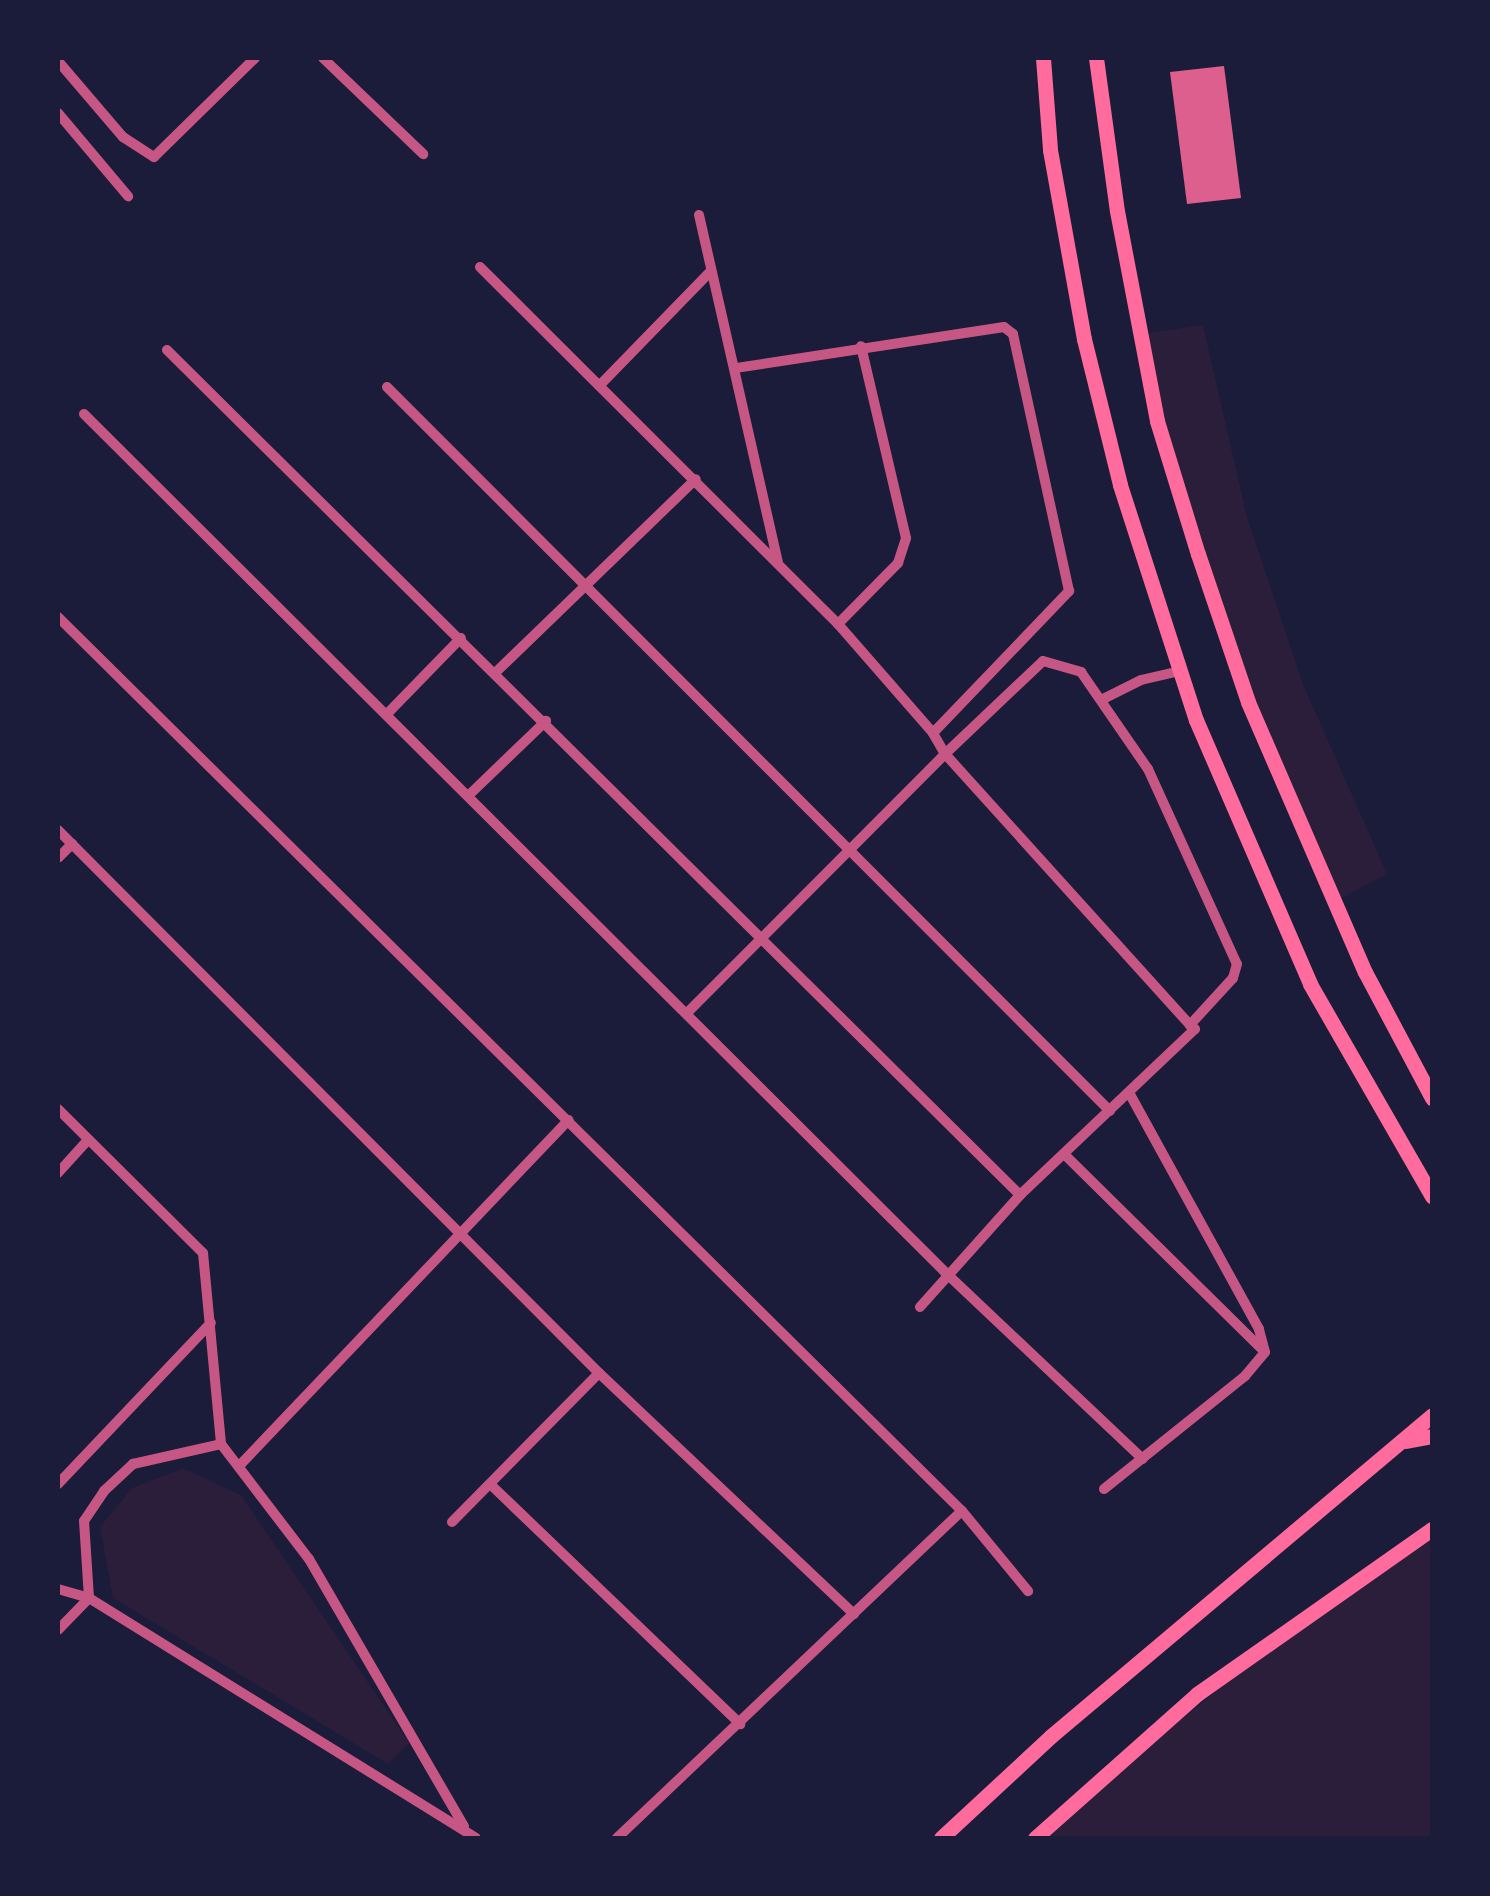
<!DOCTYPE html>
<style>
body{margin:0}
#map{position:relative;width:1490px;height:1896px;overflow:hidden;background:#1b1b3a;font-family:"Public Sans",sans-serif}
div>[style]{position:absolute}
.green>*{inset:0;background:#2a1e3b}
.building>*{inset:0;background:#dd5f8e}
.minor>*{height:10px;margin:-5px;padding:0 5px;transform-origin:5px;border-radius:5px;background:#c65784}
.secondary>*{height:15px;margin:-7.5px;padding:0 7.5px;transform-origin:7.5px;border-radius:7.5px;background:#ff6b9d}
span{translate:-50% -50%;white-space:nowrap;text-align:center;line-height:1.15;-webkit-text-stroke:8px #1b1b3a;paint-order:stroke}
.frame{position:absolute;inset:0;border:60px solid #1b1b3a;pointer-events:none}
</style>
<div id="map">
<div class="green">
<div style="clip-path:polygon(1203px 325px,1247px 517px,1303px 684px,1387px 874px,1336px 901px,1248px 702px,1204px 572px,1141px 334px)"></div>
<div style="clip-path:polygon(183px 1468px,241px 1495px,409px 1743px,388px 1764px,113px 1598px,100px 1527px,132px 1488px)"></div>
<div style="clip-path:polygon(1432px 1531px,1432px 1838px,1034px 1838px,1344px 1588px)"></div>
</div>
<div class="building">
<div style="clip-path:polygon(1224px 66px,1241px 198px,1187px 204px,1170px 72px)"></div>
</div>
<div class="minor">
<div style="left:323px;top:58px;width:139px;rotate:43.8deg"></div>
<div style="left:58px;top:61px;width:100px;rotate:49.5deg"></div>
<div style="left:123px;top:137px;width:37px;rotate:33deg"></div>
<div style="left:154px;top:157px;width:141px;rotate:-44.4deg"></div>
<div style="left:58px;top:113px;width:109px;rotate:49.9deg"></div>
<div style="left:699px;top:215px;width:357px;rotate:77.2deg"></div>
<div style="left:480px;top:267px;width:506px;rotate:44.92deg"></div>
<div style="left:838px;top:624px;width:145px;rotate:48.9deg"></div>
<div style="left:167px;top:350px;width:1201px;rotate:44.73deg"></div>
<div style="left:601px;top:384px;width:158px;rotate:-45.8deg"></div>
<div style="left:387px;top:387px;width:1023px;rotate:45.04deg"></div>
<div style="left:84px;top:414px;width:1216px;rotate:44.9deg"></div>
<div style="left:945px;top:1272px;width:272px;rotate:43.4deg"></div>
<div style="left:58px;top:617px;width:1271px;rotate:44.68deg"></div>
<div style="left:962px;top:1511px;width:104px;rotate:50.5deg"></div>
<div style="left:838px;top:624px;width:86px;rotate:-45.5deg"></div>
<div style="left:898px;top:563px;width:26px;rotate:-72deg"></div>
<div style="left:906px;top:538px;width:197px;rotate:-103.2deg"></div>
<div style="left:495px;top:673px;width:279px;rotate:-44deg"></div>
<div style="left:1103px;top:699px;width:42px;rotate:-26.6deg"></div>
<div style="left:1141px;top:680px;width:40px;rotate:-13deg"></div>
<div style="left:387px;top:714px;width:106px;rotate:-45.8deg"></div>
<div style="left:469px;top:795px;width:107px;rotate:-43.9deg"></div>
<div style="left:58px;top:830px;width:767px;rotate:45.11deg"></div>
<div style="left:599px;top:1373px;width:351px;rotate:43.4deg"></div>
<div style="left:58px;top:858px;width:20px;rotate:-45deg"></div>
<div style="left:689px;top:1011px;width:363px;rotate:-45.1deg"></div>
<div style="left:945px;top:754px;width:24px;rotate:-120deg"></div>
<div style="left:933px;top:733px;width:197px;rotate:-46.2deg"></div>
<div style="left:1069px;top:591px;width:263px;rotate:-102.3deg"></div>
<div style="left:1013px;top:334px;width:11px;rotate:-142deg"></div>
<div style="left:1004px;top:327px;width:272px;rotate:171.3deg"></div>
<div style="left:58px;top:1109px;width:204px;rotate:44.8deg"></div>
<div style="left:203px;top:1253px;width:192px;rotate:84.6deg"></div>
<div style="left:1064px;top:1154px;width:281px;rotate:44.6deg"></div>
<div style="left:58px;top:1173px;width:42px;rotate:-47.9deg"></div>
<div style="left:920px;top:1307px;width:150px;rotate:-48.2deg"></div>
<div style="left:1020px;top:1195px;width:241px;rotate:-43.5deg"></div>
<div style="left:1195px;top:1029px;width:6px;rotate:-141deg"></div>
<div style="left:1190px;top:1025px;width:365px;rotate:-132.1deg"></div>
<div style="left:945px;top:754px;width:135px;rotate:-43.5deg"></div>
<div style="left:1043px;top:661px;width:40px;rotate:16deg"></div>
<div style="left:1081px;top:672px;width:118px;rotate:55.4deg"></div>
<div style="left:1148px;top:769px;width:214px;rotate:65.5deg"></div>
<div style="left:1237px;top:964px;width:15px;rotate:106deg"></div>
<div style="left:1233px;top:978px;width:64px;rotate:132.5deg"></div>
<div style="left:241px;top:1464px;width:475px;rotate:-46.4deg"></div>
<div style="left:58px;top:1484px;width:222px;rotate:-46.5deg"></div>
<div style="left:490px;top:1484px;width:347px;rotate:43.8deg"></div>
<div style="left:1104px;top:1489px;width:181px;rotate:-38.7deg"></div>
<div style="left:1245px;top:1376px;width:31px;rotate:-50deg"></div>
<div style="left:1265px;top:1352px;width:24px;rotate:-105deg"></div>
<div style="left:1259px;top:1329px;width:269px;rotate:-118.8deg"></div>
<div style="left:452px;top:1522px;width:209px;rotate:-45.4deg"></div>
<div style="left:58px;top:1589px;width:32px;rotate:16deg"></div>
<div style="left:89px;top:1598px;width:455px;rotate:31.8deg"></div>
<div style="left:89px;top:1598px;width:77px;rotate:-93.7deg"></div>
<div style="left:84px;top:1521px;width:36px;rotate:-56deg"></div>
<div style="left:104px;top:1491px;width:40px;rotate:-43deg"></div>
<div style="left:133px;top:1464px;width:90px;rotate:-12.8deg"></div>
<div style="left:221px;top:1444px;width:145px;rotate:52.6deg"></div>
<div style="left:309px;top:1559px;width:309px;rotate:59.9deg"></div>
<div style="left:58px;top:1630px;width:45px;rotate:-45.9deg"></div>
<div style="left:617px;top:1838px;width:475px;rotate:-43.5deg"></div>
</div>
<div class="secondary">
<div style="left:1043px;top:58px;width:92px;rotate:85.6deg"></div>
<div style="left:1050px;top:150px;width:192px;rotate:79.8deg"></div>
<div style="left:1084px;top:339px;width:150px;rotate:76.1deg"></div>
<div style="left:1120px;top:485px;width:247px;rotate:72.1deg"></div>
<div style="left:1196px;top:720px;width:288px;rotate:66.6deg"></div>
<div style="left:1310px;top:984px;width:245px;rotate:60.1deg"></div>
<div style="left:1096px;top:58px;width:154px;rotate:82.2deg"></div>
<div style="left:1117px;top:211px;width:214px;rotate:79.2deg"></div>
<div style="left:1157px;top:421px;width:139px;rotate:72.9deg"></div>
<div style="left:1198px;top:554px;width:156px;rotate:71.3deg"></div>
<div style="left:1248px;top:702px;width:294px;rotate:66.6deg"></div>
<div style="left:1365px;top:972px;width:143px;rotate:62deg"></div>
<div style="left:1406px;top:1441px;width:26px;rotate:-11deg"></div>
<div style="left:941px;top:1838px;width:150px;rotate:-42.8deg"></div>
<div style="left:1051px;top:1736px;width:498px;rotate:-40.1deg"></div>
<div style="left:1035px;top:1838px;width:217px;rotate:-41.6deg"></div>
<div style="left:1197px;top:1694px;width:287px;rotate:-35.1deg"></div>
</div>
<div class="frame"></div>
</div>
